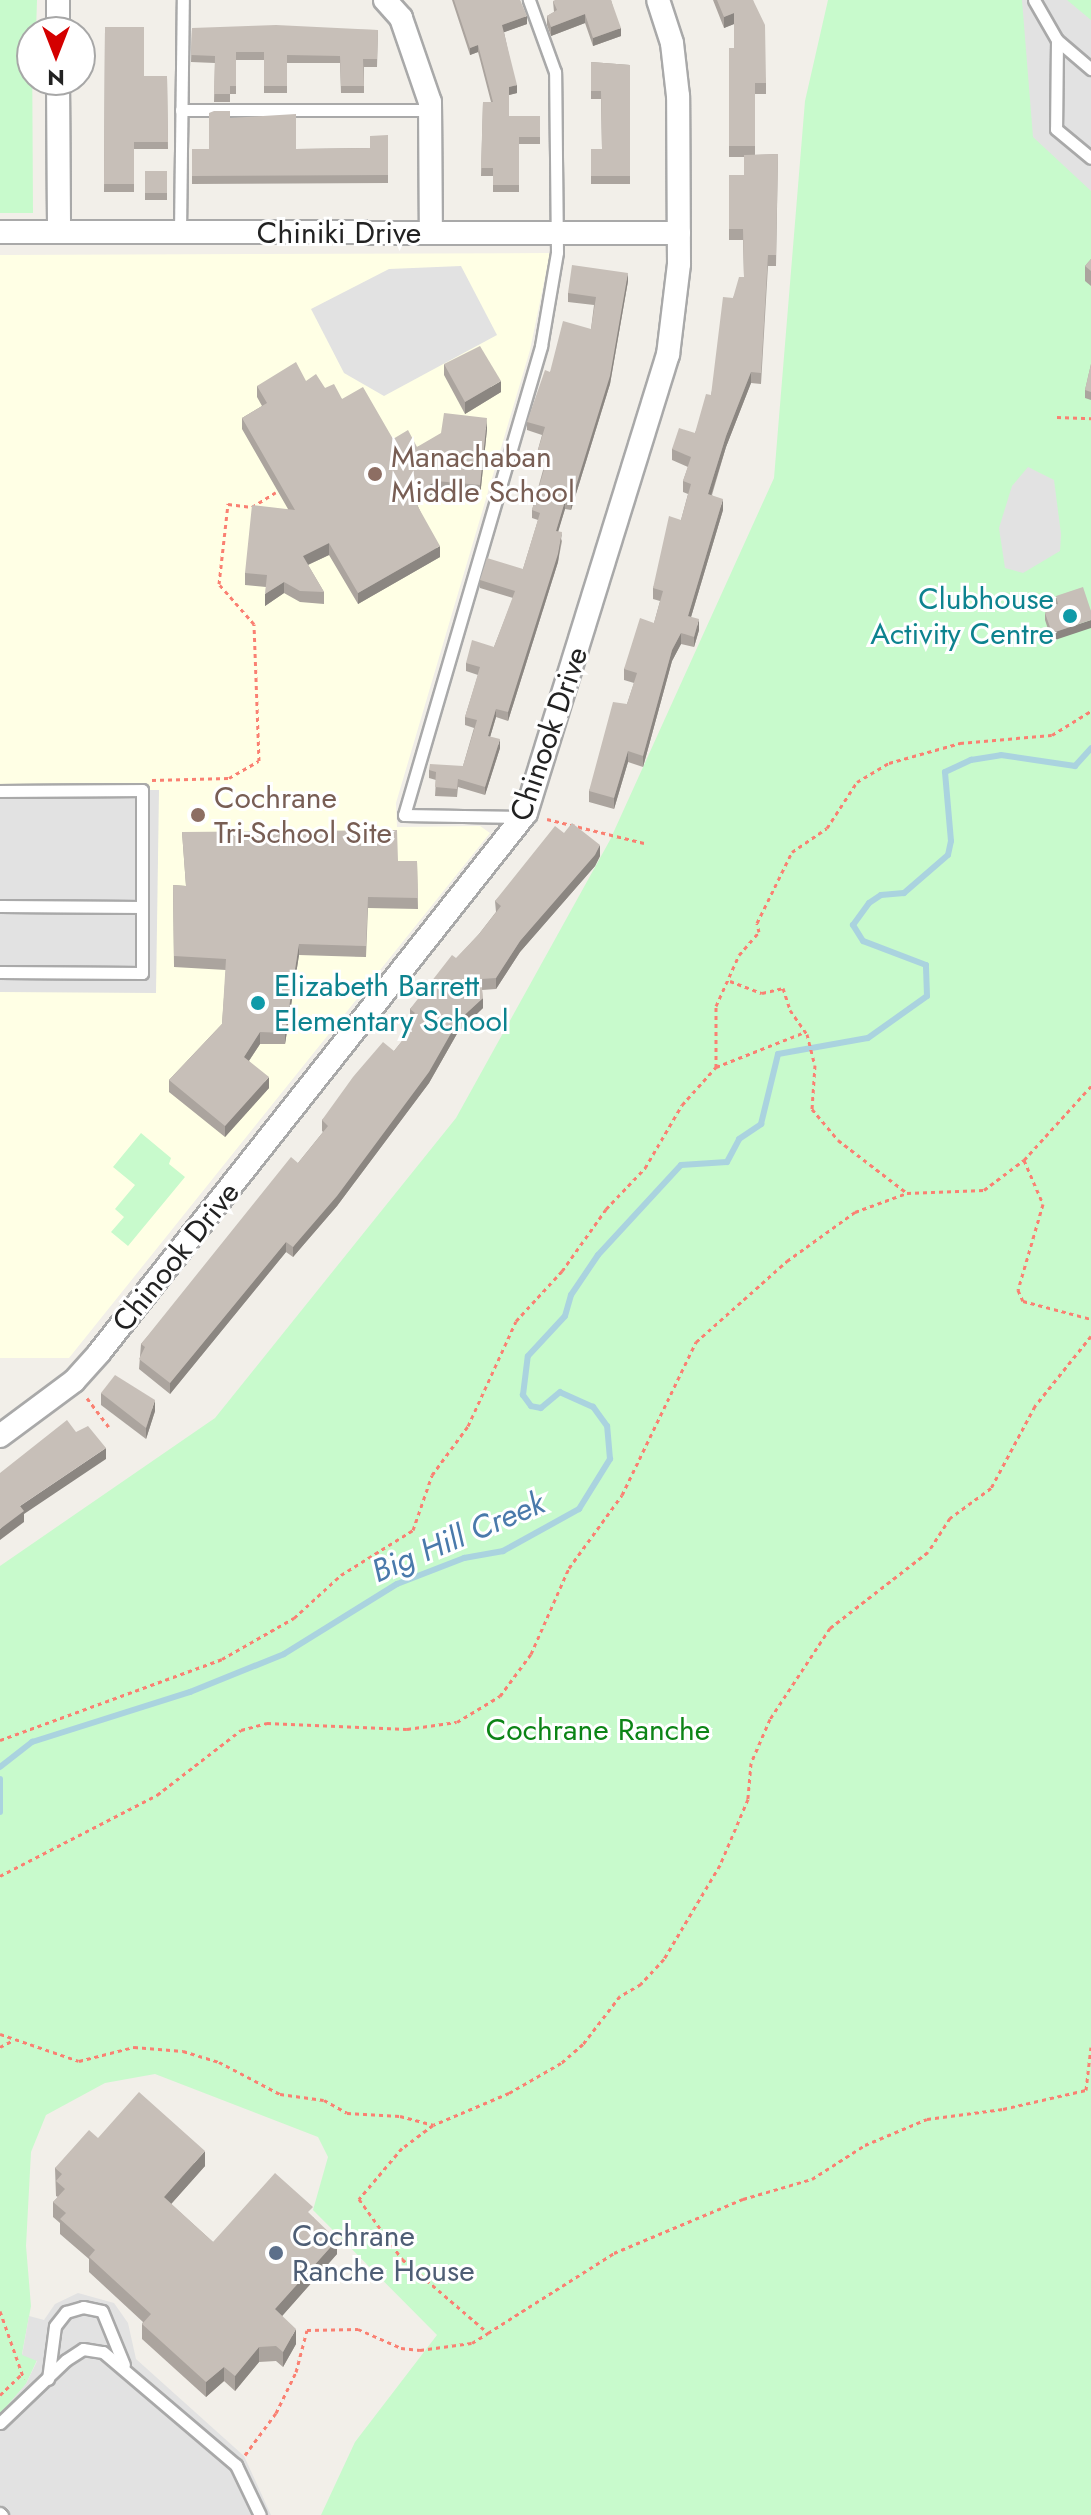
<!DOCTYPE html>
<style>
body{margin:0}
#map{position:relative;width:1091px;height:2515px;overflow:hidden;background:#f2efe9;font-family:Jost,sans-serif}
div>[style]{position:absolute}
.education>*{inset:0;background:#ffffe5}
.park>*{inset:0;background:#c8facc}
.parking>*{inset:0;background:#e2e2e2}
.stream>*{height:6px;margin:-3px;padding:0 3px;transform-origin:3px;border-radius:3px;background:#aad3df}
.path>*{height:3px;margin-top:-1.5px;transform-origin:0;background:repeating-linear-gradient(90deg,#fa8072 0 4px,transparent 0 8px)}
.roads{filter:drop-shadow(2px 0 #a9a9a9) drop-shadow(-2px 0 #a9a9a9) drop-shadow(0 2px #a9a9a9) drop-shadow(0 -2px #a9a9a9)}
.service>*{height:11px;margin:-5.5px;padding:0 5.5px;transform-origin:5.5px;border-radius:5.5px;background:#fff}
.minor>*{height:22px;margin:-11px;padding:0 11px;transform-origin:11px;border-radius:11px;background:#fff}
.wall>*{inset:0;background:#aba49e}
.shaded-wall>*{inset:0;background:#8b8681}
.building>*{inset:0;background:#c7bfb8}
.dots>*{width:22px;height:22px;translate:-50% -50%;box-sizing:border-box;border:4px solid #fff;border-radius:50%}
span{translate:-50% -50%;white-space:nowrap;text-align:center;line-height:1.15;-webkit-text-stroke:6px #fff;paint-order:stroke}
.street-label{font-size:30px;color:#222}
.education-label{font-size:30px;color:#785e54}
.left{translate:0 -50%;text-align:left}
.culture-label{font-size:30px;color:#0d838f}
.right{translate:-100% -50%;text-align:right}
.park-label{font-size:30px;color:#0c8416}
.service-label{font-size:30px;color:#4e5e75}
.water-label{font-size:32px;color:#4a7aab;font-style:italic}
.north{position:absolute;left:16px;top:16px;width:80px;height:80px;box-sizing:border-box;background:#fff;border:2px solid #a7a7a7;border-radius:50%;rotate:180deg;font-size:22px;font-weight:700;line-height:32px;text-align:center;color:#222}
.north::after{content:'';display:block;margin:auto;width:28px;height:36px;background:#d40000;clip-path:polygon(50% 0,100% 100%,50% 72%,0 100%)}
</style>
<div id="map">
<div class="education">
<div style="clip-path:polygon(550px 253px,530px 350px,396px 803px,397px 827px,480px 826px,490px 833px,69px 1358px,0 1358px,0 255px)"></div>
</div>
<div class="park">
<div style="clip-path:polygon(0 0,37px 0,36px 32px,32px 32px,33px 213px,0 213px)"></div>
<div style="clip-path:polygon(828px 0,1091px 0,1091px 2515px,321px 2515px,355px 2442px,437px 2335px,313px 2210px,328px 2157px,318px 2137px,155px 2074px,105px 2083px,46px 2115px,31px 2152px,26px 2246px,31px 2306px,22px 2354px,37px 2360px,26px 2384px,0 2414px,0 1566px,215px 1418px,456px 1118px,610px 840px,774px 478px,805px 101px)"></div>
<div style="clip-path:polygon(141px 1133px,171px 1158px,169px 1164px,185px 1177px,128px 1246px,111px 1232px,124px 1217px,115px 1209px,135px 1185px,113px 1167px)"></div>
</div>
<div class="parking">
<div style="clip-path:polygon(1022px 0,1067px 0,1091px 20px,1091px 191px,1033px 137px)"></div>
<div style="clip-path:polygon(461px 266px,497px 335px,384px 396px,344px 373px,311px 309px,389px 269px)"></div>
<div style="clip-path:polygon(1028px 467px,1054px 480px,1061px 534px,1060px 551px,1023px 573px,1005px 568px,999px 528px,1012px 486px)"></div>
<div style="clip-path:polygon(0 790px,159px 790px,156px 993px,0 992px)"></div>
<div style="clip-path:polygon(78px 2293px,114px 2303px,128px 2323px,136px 2359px,244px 2456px,271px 2515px,0 2515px,0 2414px,26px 2384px,37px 2361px,22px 2355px,29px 2316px,44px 2320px,55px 2304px)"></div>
</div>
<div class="stream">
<div style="left:0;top:1767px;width:41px;rotate:-38deg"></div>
<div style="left:32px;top:1742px;width:166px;rotate:-17.6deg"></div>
<div style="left:190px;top:1692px;width:101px;rotate:-22deg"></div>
<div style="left:284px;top:1654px;width:133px;rotate:-31.8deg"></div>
<div style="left:397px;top:1584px;width:72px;rotate:-21.2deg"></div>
<div style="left:464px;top:1558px;width:40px;rotate:-10deg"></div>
<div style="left:503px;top:1551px;width:87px;rotate:-28.9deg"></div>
<div style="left:579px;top:1509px;width:59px;rotate:-58.2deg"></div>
<div style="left:610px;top:1459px;width:33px;rotate:-95deg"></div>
<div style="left:607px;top:1426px;width:24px;rotate:-126deg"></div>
<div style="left:593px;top:1407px;width:36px;rotate:-156deg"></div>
<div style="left:560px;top:1392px;width:25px;rotate:140deg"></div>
<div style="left:541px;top:1408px;width:10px;rotate:-169deg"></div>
<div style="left:531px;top:1406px;width:14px;rotate:-126deg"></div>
<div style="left:523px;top:1395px;width:39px;rotate:-83deg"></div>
<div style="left:528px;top:1356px;width:54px;rotate:-47.2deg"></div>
<div style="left:565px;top:1316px;width:22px;rotate:-74deg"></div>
<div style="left:571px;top:1295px;width:48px;rotate:-56deg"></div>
<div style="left:598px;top:1255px;width:122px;rotate:-47.3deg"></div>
<div style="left:681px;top:1165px;width:46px;rotate:-3.7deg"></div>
<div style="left:727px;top:1162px;width:26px;rotate:-62deg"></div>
<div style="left:739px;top:1139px;width:27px;rotate:-34deg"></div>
<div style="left:761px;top:1124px;width:72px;rotate:-76.3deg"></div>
<div style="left:778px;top:1054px;width:91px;rotate:-10.1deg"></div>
<div style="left:868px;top:1038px;width:72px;rotate:-35.4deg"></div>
<div style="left:927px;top:996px;width:31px;rotate:-92deg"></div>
<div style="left:926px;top:965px;width:67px;rotate:-159.1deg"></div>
<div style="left:863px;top:941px;width:19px;rotate:-122deg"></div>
<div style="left:853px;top:925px;width:27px;rotate:-54deg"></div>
<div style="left:869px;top:903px;width:14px;rotate:-34deg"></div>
<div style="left:881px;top:895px;width:23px;rotate:-5deg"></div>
<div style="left:904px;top:893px;width:58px;rotate:-40.8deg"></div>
<div style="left:948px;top:855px;width:14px;rotate:-78deg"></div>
<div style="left:951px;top:841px;width:69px;rotate:-95deg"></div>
<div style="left:945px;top:772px;width:29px;rotate:-25deg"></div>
<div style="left:971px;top:760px;width:30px;rotate:-9deg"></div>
<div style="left:1001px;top:755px;width:75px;rotate:8.5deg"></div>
<div style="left:1075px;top:766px;width:24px;rotate:-48deg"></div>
<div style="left:0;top:1779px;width:33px;rotate:90deg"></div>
</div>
<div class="path">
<div style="left:1057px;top:417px;width:34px;rotate:2deg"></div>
<div style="left:152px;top:780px;width:77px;rotate:-1.5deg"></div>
<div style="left:229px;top:778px;width:34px;rotate:-30deg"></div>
<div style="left:259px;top:761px;width:137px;rotate:-92.1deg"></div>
<div style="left:254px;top:624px;width:53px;rotate:-131.2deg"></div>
<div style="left:219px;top:584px;width:81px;rotate:-83.6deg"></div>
<div style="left:228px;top:504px;width:24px;rotate:7deg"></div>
<div style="left:252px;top:507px;width:28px;rotate:-32deg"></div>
<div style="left:547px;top:819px;width:100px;rotate:13.9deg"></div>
<div style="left:730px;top:981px;width:34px;rotate:21deg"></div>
<div style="left:762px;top:993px;width:22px;rotate:-13deg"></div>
<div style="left:783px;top:988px;width:23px;rotate:72deg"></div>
<div style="left:790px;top:1010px;width:29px;rotate:55deg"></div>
<div style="left:807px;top:1034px;width:32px;rotate:76deg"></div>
<div style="left:815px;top:1065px;width:44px;rotate:93.9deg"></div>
<div style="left:812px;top:1109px;width:40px;rotate:50deg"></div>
<div style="left:838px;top:1140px;width:87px;rotate:37.5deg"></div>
<div style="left:716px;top:1067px;width:96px;rotate:-21.5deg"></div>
<div style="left:1024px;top:1160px;width:48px;rotate:66.6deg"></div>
<div style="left:1043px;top:1204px;width:90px;rotate:106.2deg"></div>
<div style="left:1018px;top:1290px;width:12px;rotate:66deg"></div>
<div style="left:1023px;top:1301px;width:70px;rotate:14.8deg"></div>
<div style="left:1091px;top:1336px;width:90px;rotate:128.7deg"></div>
<div style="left:1035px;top:1406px;width:93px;rotate:118.2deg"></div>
<div style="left:991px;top:1488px;width:51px;rotate:143.8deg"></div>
<div style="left:950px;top:1518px;width:40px;rotate:122.9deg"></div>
<div style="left:928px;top:1552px;width:124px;rotate:142.2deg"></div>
<div style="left:830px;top:1628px;width:109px;rotate:123.4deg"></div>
<div style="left:770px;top:1719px;width:48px;rotate:113.4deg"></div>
<div style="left:751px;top:1763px;width:36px;rotate:95deg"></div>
<div style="left:748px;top:1799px;width:72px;rotate:113deg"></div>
<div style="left:720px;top:1865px;width:109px;rotate:120.8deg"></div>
<div style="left:664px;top:1959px;width:34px;rotate:133deg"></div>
<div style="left:641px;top:1984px;width:24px;rotate:150deg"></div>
<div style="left:620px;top:1996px;width:61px;rotate:127.6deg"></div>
<div style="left:583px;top:2044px;width:29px;rotate:139deg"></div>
<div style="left:561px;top:2063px;width:60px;rotate:150deg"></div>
<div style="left:509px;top:2093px;width:82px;rotate:157.2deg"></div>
<div style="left:433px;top:2125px;width:39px;rotate:143deg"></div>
<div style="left:402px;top:2148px;width:67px;rotate:130.1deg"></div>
<div style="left:359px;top:2199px;width:74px;rotate:54.4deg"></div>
<div style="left:402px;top:2259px;width:113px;rotate:40.7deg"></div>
<div style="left:488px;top:2333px;width:149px;rotate:-32.4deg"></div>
<div style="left:614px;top:2253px;width:140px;rotate:-22.7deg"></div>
<div style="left:743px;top:2199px;width:72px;rotate:-16.2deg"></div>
<div style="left:812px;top:2179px;width:63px;rotate:-32.7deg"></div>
<div style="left:865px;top:2145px;width:67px;rotate:-22.8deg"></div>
<div style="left:927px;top:2119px;width:77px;rotate:-7.5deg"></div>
<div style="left:1003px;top:2109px;width:85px;rotate:-12.9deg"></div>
<div style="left:1086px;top:2090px;width:43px;rotate:-83.4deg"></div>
<div style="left:87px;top:1398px;width:36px;rotate:53deg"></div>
<div style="left:0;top:1740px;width:236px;rotate:-20deg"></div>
<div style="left:222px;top:1659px;width:83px;rotate:-29.7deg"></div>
<div style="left:294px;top:1618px;width:64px;rotate:-42.5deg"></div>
<div style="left:341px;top:1575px;width:85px;rotate:-32deg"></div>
<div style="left:413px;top:1530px;width:58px;rotate:-70.9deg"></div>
<div style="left:432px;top:1475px;width:61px;rotate:-53.7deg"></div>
<div style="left:468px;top:1426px;width:115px;rotate:-65.4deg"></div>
<div style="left:516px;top:1321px;width:68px;rotate:-47.4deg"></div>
<div style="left:562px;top:1271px;width:76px;rotate:-54.6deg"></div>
<div style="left:606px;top:1209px;width:57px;rotate:-46.4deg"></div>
<div style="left:645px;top:1168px;width:73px;rotate:-59.6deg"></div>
<div style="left:682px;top:1105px;width:51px;rotate:-48.2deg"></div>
<div style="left:716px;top:1067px;width:61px;rotate:-90deg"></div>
<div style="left:716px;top:1006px;width:56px;rotate:-65.7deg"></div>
<div style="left:739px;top:955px;width:30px;rotate:-49deg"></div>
<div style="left:759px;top:932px;width:9px;rotate:-103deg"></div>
<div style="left:757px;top:923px;width:79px;rotate:-63.8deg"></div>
<div style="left:792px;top:852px;width:42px;rotate:-34.4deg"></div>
<div style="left:827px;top:828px;width:55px;rotate:-56.9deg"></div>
<div style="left:857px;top:782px;width:37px;rotate:-31deg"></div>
<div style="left:889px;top:763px;width:74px;rotate:-15.7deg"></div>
<div style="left:960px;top:743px;width:92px;rotate:-5deg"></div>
<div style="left:1052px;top:735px;width:46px;rotate:-31.6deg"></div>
<div style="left:0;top:1876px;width:177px;rotate:-27.3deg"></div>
<div style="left:157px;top:1795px;width:106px;rotate:-37.7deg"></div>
<div style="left:241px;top:1730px;width:27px;rotate:-15deg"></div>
<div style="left:267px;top:1723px;width:140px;rotate:2.5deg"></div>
<div style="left:407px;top:1729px;width:50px;rotate:-8deg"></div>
<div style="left:457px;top:1722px;width:50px;rotate:-31.2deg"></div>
<div style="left:500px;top:1696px;width:52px;rotate:-53.6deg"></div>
<div style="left:531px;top:1654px;width:94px;rotate:-66.2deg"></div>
<div style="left:569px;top:1568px;width:90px;rotate:-54deg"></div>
<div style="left:622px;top:1495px;width:170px;rotate:-64.2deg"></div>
<div style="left:696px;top:1342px;width:122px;rotate:-41.7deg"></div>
<div style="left:787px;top:1261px;width:84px;rotate:-35.8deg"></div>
<div style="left:855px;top:1212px;width:55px;rotate:-20.1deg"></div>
<div style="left:907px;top:1193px;width:77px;rotate:-2.2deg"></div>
<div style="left:984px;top:1190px;width:50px;rotate:-36.9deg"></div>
<div style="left:1024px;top:1160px;width:100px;rotate:-47.8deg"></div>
<div style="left:0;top:2034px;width:83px;rotate:18.9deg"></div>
<div style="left:79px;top:2061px;width:57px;rotate:-14.3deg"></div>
<div style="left:134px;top:2047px;width:49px;rotate:4.7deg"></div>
<div style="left:183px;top:2051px;width:38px;rotate:17deg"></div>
<div style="left:219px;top:2062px;width:69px;rotate:27.7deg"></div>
<div style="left:280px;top:2094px;width:44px;rotate:7.8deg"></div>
<div style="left:324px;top:2100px;width:26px;rotate:29deg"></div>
<div style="left:347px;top:2113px;width:53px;rotate:3.2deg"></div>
<div style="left:400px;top:2116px;width:34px;rotate:15deg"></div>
<div style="left:0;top:2047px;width:13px;rotate:-27deg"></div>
<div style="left:0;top:2311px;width:72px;rotate:70.6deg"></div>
<div style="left:0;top:2395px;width:29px;rotate:-44deg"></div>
<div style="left:245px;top:2455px;width:52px;rotate:-53.6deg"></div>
<div style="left:276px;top:2413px;width:46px;rotate:-64deg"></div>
<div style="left:296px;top:2372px;width:43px;rotate:-75.3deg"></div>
<div style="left:307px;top:2330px;width:51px;rotate:-1.1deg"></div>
<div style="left:358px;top:2329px;width:47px;rotate:23.8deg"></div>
<div style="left:401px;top:2348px;width:19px;rotate:6deg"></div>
<div style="left:420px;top:2350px;width:52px;rotate:-7.7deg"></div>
<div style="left:472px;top:2343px;width:19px;rotate:-32deg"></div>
</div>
<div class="roads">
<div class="service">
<div style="left:1034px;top:0;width:46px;rotate:60.1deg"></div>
<div style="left:1057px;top:40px;width:45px;rotate:40.5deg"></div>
<div style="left:1057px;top:40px;width:89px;rotate:90.6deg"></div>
<div style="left:1056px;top:129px;width:45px;rotate:39.6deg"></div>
<div style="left:181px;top:110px;width:250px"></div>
<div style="left:180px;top:232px;width:232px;rotate:-89.3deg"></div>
<div style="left:0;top:791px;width:142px;rotate:-0.4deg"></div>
<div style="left:142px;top:790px;width:183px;rotate:90deg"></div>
<div style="left:142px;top:973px;width:142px;rotate:-179.6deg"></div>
<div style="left:522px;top:817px;width:118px;rotate:-179deg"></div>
<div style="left:404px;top:815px;width:489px;rotate:-73.7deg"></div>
<div style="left:541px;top:346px;width:95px;rotate:-80.3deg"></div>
<div style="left:557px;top:252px;width:180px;rotate:-90.6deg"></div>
<div style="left:555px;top:72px;width:77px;rotate:-109.9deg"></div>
<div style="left:0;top:906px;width:142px;rotate:0.4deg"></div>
<div style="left:48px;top:2379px;width:53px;rotate:-82.5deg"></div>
<div style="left:55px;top:2326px;width:18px;rotate:-52deg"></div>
<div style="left:66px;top:2312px;width:18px;rotate:-16deg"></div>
<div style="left:83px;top:2307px;width:19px;rotate:12deg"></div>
<div style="left:102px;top:2311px;width:58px;rotate:67.8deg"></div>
<div style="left:0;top:2423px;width:91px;rotate:-43.7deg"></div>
<div style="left:66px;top:2360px;width:20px;rotate:-33deg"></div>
<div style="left:83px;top:2349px;width:20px;rotate:9deg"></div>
<div style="left:103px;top:2352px;width:175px;rotate:40.4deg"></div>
<div style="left:236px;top:2465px;width:55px;rotate:64.4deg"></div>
<div style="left:0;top:2513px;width:3px;rotate:45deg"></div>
</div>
<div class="minor">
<div style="left:58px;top:0;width:32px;rotate:90deg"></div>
<div style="left:385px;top:0;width:24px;rotate:48deg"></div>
<div style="left:401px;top:18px;width:89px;rotate:71deg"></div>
<div style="left:430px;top:102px;width:131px;rotate:89.6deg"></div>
<div style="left:58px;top:80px;width:152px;rotate:89.6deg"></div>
<div style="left:0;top:232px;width:679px;rotate:0.08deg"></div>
<div style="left:0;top:1436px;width:92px;rotate:-36.6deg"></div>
<div style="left:74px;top:1381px;width:38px;rotate:-48deg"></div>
<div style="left:99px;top:1353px;width:688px;rotate:-51.67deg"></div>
<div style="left:526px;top:813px;width:480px;rotate:-72.8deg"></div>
<div style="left:668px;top:355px;width:92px;rotate:-83.1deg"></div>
<div style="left:679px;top:264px;width:168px;rotate:-90.3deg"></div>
<div style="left:678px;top:96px;width:53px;rotate:-96.5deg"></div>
<div style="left:672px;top:43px;width:45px;rotate:-108deg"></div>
</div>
</div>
<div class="wall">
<div style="clip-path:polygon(452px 0,520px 0,527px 24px,504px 32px,517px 93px,509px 95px,509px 116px,540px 116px,540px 144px,519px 144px,519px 192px,493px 192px,493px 176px,481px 176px,483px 102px,491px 102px,478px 52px,470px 55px)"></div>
<div style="clip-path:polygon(611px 0,621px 36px,593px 46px,585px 23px,551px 36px,547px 25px,547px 16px,554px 12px,553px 1px)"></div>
<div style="clip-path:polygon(713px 0,753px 0,766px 83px,766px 94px,755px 94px,755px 155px,778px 154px,776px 266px,768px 266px,761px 384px,751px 383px,726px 447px,712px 495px,723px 510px,691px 617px,699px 630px,694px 647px,681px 644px,672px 661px,643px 767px,628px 762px,614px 809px,589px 802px,589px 791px,627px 704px,634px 683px,624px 680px,624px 669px,654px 623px,660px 601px,653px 599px,653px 588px,681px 520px,688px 494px,683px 492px,683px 481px,688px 467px,672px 460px,672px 449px,695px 433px,711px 395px,733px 298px,744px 277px,743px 240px,729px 240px,729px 175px,744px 175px,744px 157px,729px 157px,729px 48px,734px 48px,734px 24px,724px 28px)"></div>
<div style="clip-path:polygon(105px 27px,144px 76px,167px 76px,168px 149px,134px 149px,134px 192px,104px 192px)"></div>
<div style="clip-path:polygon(192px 28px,378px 30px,377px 67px,364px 67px,364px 93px,341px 93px,340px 63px,287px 63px,287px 93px,264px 93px,264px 60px,236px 60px,236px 94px,230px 94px,230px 102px,214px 102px,215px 63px,191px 62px)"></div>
<div style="clip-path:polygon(591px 62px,630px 65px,630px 184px,591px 184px,591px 149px,602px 149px,601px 99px,591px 99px)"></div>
<div style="clip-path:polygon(230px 118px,296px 149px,370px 148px,388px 135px,388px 183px,192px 184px,192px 149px,209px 149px)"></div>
<div style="clip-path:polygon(145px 171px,167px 171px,167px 200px,145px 200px)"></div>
<div style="clip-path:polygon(1091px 259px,1091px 286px,1085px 281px,1085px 266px)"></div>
<div style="clip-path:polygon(628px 281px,610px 384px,571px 510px,565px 509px,558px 531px,562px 541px,558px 562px,508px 721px,496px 717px,490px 737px,500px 748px,485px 795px,458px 787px,457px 797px,435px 796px,436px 780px,429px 778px,429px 770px,463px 766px,474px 728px,465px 725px,465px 717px,478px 675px,466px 671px,466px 663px,494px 647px,513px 598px,480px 588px,480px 580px,523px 569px,538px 520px,532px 518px,532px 510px,545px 463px,537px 461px,537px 453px,542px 435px,527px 430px,527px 422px,550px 372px,591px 329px,594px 305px,568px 302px,568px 293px)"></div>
<div style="clip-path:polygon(444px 364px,501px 392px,465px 414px,444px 375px)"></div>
<div style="clip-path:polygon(1091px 364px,1091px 400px,1085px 398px,1085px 390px)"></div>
<div style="clip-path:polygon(306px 381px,325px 388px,342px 399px,393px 439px,417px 447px,487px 429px,480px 497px,436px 492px,417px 504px,440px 557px,358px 604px,329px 555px,308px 565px,324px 592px,324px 604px,300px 602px,284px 593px,265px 606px,266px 587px,245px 585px,245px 573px,288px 509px,242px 429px,242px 418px,262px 406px,257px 397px,257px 386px)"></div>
<div style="clip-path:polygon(1056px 596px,1091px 611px,1052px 641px,1045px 620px,1045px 613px,1056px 605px)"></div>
<div style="clip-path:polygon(182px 832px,398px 861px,417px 861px,418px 909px,368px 908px,366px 957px,299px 955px,285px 1044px,260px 1044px,249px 1061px,269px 1088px,225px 1137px,169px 1092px,169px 1080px,222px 1024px,226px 970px,174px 967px,173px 885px,186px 886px)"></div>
<div style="clip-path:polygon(564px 833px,600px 856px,595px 866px,520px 952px,496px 989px,482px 990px,483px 1008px,458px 1032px,429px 1083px,337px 1206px,293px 1257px,286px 1252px,170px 1394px,139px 1369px,141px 1344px,298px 1163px,323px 1132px,322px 1131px,322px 1120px,394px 1051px,407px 1035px,406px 1024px,410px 1019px,410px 1009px,479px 934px,496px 912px,495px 901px)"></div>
<div style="clip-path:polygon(101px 1393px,155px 1411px,146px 1439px,101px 1405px)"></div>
<div style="clip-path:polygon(98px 2138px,205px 2166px,171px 2204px,213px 2242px,313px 2217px,337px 2254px,282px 2316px,296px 2344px,283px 2367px,276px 2361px,259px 2362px,235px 2391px,224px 2381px,206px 2397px,142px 2339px,142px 2324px,143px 2322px,89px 2272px,89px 2259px,60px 2234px,60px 2223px,53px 2217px,53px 2202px,58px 2197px,56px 2196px,55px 2168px)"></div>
</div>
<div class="shaded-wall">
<div style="clip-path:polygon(734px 13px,734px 24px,724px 28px,724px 17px)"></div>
<div style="clip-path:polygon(585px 14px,585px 23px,551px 36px,551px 27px)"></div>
<div style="clip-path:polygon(527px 16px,527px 24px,502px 33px,502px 25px)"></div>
<div style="clip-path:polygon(621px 28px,621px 36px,593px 46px,593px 38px)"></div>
<div style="clip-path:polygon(478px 45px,478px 52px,470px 55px,470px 48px)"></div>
<div style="clip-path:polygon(517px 85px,517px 93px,509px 95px,509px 87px)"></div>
<div style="clip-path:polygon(628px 273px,628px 281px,610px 384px,571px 510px,571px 502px)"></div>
<div style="clip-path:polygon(751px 372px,751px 383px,726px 447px,708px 505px,708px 494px,726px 436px)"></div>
<div style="clip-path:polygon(501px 381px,501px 392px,465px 414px,465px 402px)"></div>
<div style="clip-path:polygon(487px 418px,487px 429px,480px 497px,480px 485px)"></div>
<div style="clip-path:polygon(436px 481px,436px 492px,412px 507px,412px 496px)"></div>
<div style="clip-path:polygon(723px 499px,723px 510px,688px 627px,688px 616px)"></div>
<div style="clip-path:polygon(565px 501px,565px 509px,556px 539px,556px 531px)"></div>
<div style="clip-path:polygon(562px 532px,558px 562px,508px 721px,508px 712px)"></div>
<div style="clip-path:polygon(329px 543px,329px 555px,303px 567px,303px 556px)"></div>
<div style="clip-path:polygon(440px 546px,440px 557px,358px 604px,358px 593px)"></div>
<div style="clip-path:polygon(284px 582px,284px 593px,265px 606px,265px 594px)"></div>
<div style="clip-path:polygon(699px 619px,699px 630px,694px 647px,694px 637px)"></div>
<div style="clip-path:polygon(1091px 620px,1091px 628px,1052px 641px,1052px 633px)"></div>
<div style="clip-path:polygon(681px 633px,681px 644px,672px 661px,643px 767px,643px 756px,672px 650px)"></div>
<div style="clip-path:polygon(496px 709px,496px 717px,488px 744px,488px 736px)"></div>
<div style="clip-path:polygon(500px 739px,500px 748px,485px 795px,485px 787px)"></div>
<div style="clip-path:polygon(628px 751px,628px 762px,614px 809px,614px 798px)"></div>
<div style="clip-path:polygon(600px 845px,600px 856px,595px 866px,520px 952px,496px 989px,496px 978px,520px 941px)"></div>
<div style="clip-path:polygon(299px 944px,299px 955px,285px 1044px,285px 1033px)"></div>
<div style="clip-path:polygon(483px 998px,483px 1008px,458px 1032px,429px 1083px,337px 1206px,293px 1257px,293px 1247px,458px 1021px)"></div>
<div style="clip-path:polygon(260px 1032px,260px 1044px,244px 1068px,244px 1057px)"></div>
<div style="clip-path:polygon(269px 1077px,269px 1088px,225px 1137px,225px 1126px)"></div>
<div style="clip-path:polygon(286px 1242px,286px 1252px,170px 1394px,170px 1383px)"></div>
<div style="clip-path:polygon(155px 1400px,155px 1411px,146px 1439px,146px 1428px)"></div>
<div style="clip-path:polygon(106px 1448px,106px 1459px,24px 1514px,24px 1522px,0 1540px,0 1529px,20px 1506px)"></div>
<div style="clip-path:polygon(205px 2151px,205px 2166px,164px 2212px,164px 2197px)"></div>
<div style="clip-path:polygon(337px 2240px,337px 2254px,275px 2324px,275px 2309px)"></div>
<div style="clip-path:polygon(296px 2329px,296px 2344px,283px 2367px,283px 2352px)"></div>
<div style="clip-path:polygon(259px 2347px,259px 2362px,235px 2391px,235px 2376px)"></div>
<div style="clip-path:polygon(224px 2367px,224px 2381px,206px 2397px,206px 2382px)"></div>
</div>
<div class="building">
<div style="clip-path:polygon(454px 0,520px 0,527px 16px,502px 25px,517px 85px,509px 87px,509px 116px,540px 116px,540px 137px,519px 137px,519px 185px,493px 185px,493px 168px,481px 168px,483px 102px,493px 102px,478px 45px,470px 48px)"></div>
<div style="clip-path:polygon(555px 0,611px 0,621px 28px,593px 38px,585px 14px,551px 27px,547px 16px,557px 10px,553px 1px)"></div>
<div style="clip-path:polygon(717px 0,753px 0,765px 25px,766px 83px,755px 83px,755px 146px,729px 146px,729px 48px,734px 48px,734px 13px,724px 17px)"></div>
<div style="clip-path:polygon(276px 25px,378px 30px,377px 59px,363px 59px,364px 86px,341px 86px,340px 56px,287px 55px,287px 86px,264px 86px,264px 52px,236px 52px,236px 86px,230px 86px,230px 94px,214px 94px,215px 56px,191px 55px,192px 28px)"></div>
<div style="clip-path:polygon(105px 27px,144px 27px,144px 76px,167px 76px,168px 142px,134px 142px,134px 184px,104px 184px)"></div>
<div style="clip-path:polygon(591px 62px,630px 65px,630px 176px,591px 176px,591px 149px,602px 149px,601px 91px,591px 91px)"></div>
<div style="clip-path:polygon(214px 111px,230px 111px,230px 118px,296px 114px,296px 149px,370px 148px,370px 136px,388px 135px,388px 175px,192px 176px,192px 149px,209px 149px,209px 113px)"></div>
<div style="clip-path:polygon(778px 154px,776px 255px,768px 255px,761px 373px,751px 372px,726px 436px,708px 494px,723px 499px,688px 616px,699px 619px,694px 637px,681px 633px,672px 650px,643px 756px,628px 751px,614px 798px,589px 791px,613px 702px,627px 704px,637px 673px,624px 669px,640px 618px,654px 623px,663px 591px,653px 588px,669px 516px,681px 520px,691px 484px,683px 481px,691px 457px,672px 449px,679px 428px,695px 433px,706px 394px,711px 395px,723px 297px,733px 298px,739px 277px,744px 277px,743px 229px,729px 229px,729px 175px,744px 175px,744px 155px)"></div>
<div style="clip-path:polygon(145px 171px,167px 171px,167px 193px,145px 193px)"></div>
<div style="clip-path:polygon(1091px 259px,1091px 271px,1085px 266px)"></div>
<div style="clip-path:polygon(572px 265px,628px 273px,610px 376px,571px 502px,565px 501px,556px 531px,562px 532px,558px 554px,508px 712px,496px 709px,488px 736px,500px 739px,485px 787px,458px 779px,457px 789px,435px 787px,436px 772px,429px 770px,430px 764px,463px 766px,477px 720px,465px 717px,480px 667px,466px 663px,472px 640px,494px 647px,515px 591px,480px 580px,487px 558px,523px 569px,540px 513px,532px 510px,548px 456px,537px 453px,545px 427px,527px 422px,545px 370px,550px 372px,563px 321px,591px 329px,596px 297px,568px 293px)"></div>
<div style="clip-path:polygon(480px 346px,501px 381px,465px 402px,444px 364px)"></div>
<div style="clip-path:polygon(296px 362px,306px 381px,316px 374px,325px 388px,334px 384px,342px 399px,363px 387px,393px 439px,408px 430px,417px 447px,441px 433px,444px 413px,487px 418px,480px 485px,436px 481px,412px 496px,440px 546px,358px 593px,329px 543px,303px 556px,324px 592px,300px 591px,284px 582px,265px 594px,267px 575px,245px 573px,252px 505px,295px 510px,242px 418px,267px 403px,257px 386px)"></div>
<div style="clip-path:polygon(1091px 364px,1091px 392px,1085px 390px)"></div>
<div style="clip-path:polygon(1083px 587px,1091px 611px,1091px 620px,1052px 633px,1045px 613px,1058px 604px,1056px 596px)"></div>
<div style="clip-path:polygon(572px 823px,600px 845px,595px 855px,520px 941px,496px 978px,481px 979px,483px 998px,458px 1021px,429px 1072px,337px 1196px,293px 1247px,286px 1242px,170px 1383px,139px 1359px,145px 1347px,141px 1344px,291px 1157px,298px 1163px,328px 1126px,322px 1120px,353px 1077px,383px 1042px,394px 1051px,412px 1028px,406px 1024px,415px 1013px,410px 1009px,452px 955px,456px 958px,479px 934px,501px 906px,495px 901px,555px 826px,564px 833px)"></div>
<div style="clip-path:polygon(397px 830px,398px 861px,417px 861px,418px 898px,368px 897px,366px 946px,299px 944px,285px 1033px,260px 1032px,244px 1057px,269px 1077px,225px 1126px,169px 1080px,222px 1024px,226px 959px,174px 956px,173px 885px,186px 886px,182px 832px)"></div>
<div style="clip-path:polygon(115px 1375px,155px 1400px,146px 1428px,101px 1393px)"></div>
<div style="clip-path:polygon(67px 1420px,76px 1432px,88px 1426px,106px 1448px,20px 1506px,24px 1511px,0 1529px,0 1473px)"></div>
<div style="clip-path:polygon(139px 2092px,205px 2151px,164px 2197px,213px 2242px,275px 2173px,313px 2207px,308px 2212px,337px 2240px,275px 2309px,296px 2329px,283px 2352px,276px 2346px,259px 2347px,235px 2376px,224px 2367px,206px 2382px,142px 2324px,151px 2314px,89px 2257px,95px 2250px,60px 2219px,66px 2213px,53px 2202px,65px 2189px,56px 2181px,62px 2174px,55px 2168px,89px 2130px,98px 2138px)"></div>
</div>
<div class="dots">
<div style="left:375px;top:474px;background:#8d6e63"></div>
<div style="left:1070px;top:616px;background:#0f9aa8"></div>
<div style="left:198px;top:815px;background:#8d6e63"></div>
<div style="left:258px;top:1003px;background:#0f9aa8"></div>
<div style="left:276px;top:2253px;background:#5c6f8a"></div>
</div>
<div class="street-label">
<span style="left:339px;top:233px">Chiniki Drive</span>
<span style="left:549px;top:734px;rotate:-71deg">Chinook Drive</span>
<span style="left:176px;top:1257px;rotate:-51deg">Chinook Drive</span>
</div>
<div class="education-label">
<span class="left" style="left:391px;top:474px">Manachaban<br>Middle School</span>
<span class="left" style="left:214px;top:815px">Cochrane<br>Tri-School Site</span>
</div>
<div class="culture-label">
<span class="right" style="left:1054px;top:616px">Clubhouse<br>Activity Centre</span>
<span class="left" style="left:274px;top:1003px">Elizabeth Barrett<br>Elementary School</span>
</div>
<div class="park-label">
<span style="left:598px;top:1730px">Cochrane Ranche</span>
</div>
<div class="service-label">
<span class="left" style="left:292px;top:2253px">Cochrane<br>Ranche House</span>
</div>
<div class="water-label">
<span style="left:458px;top:1537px;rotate:-23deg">Big Hill Creek</span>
</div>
<div class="north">N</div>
</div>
